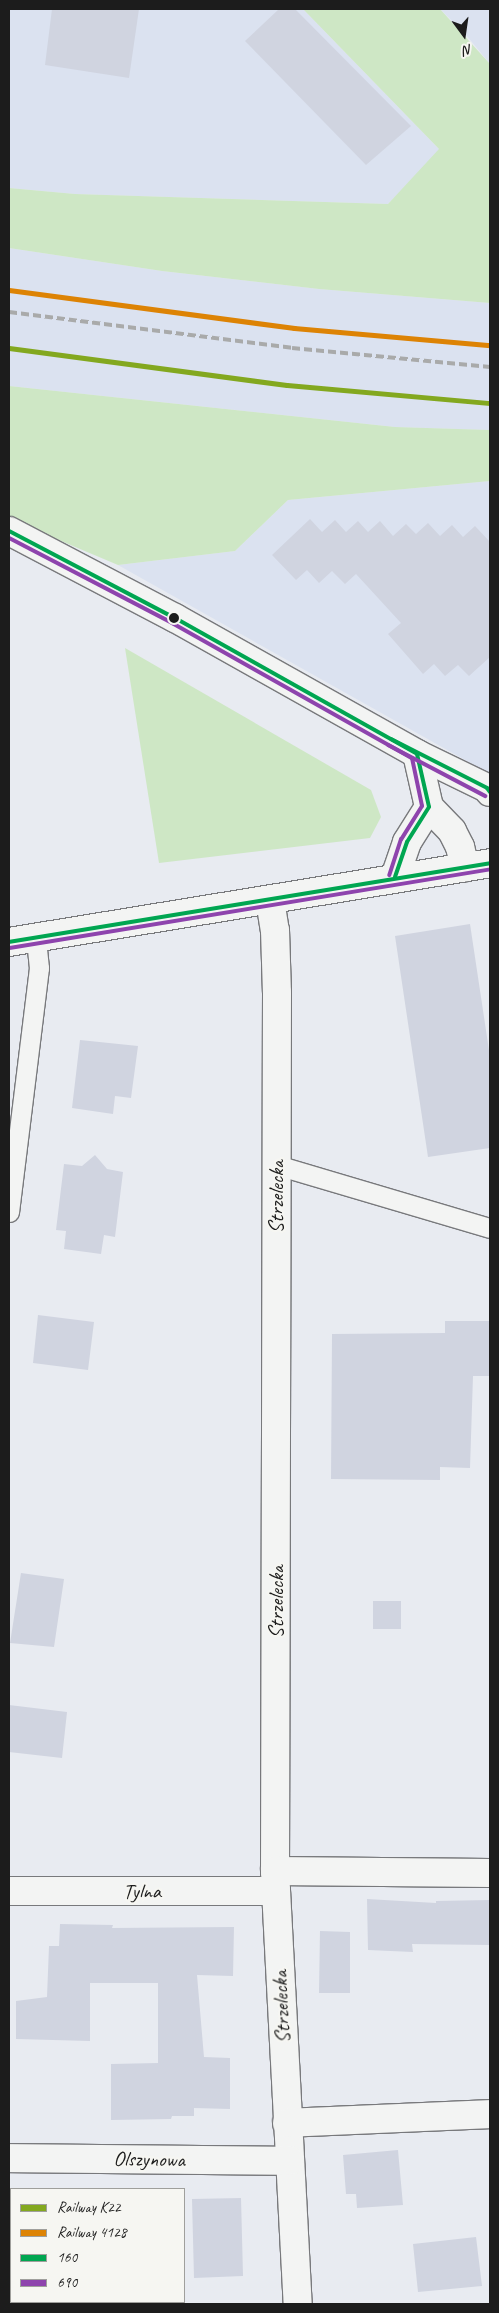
<!DOCTYPE html>
<style>
body{margin:0}
#map{position:relative;width:499px;height:2313px;overflow:hidden;background:#e8ebf1;font-family:Caveat,sans-serif}
div>[style]{position:absolute}
.built>*{inset:0;background:#dbe2f0}
.green>*{inset:0;background:#cee7c5}
.building>*{inset:0;background:#d0d4e0}
.roads{filter:drop-shadow(1px 0 #78797c) drop-shadow(-1px 0 #78797c) drop-shadow(0 1px #78797c) drop-shadow(0 -1px #78797c)}
.lane>*{height:19px;margin:-9.5px;padding:0 9.5px;transform-origin:9.5px;border-radius:9.5px;background:#f3f4f3}
.street>*{height:28px;margin:-14px;padding:0 14px;transform-origin:14px;border-radius:14px;background:#f3f4f3}
.rail>*{height:4px;margin-top:-2px;transform-origin:0;background:repeating-linear-gradient(90deg,#a9aaaa 0 8px,transparent 0 12px)}
.bus-1>*{height:4px;margin:-2px;padding:0 2px;transform-origin:2px;border-radius:2px;background:#00a651}
.bus-2>*{height:4px;margin:-2px;padding:0 2px;transform-origin:2px;border-radius:2px;background:#8e44ad}
.rail-1>*{height:5px;margin:-2.5px;padding:0 2.5px;transform-origin:2.5px;border-radius:2.5px;background:#83a81f}
.rail-2>*{height:5px;margin:-2.5px;padding:0 2.5px;transform-origin:2.5px;border-radius:2.5px;background:#dd8304}
.dots>*{width:14px;height:14px;translate:-50% -50%;box-sizing:border-box;border:2px solid #f6f6f2;border-radius:50%}
span{translate:-50% -50%;white-space:nowrap;text-align:center;line-height:1.15;-webkit-text-stroke:4.5px #f6f6f2;paint-order:stroke}
.street-label{font-size:21px;color:#1c1c1c}
.frame{position:absolute;inset:0;border:10px solid #1c1c1c;pointer-events:none}
.legend{position:absolute;left:10px;top:2188px;width:175px;height:115px;box-sizing:border-box;background:#f6f6f2;border:1px solid #9f9f9c;margin:0;padding:6px 9px;list-style:none;font-size:15px;color:#1c1c1c}
.legend li{display:flex;align-items:center;gap:10px;height:25px}
.legend b{width:25px;border:1px solid #9f9f9c}
.north{position:absolute;left:439px;top:10px;width:50px;height:50px;-webkit-text-stroke:4px #f6f6f2;paint-order:stroke;rotate:166deg;font-size:14px;font-weight:700;line-height:20px;text-align:center;color:#1c1c1c}
.north::after{content:'';display:block;margin:auto;width:18px;height:22px;background:#1c1c1c;clip-path:polygon(50% 0,100% 100%,50% 72%,0 100%)}
</style>
<div id="map">
<div class="built">
<div style="clip-path:polygon(9px 9px,303px 9px,440px 150px,388px 204px,75px 194px,9px 188px)"></div>
<div style="clip-path:polygon(440px 9px,490px 9px,490px 64px,467px 36px)"></div>
<div style="clip-path:polygon(9px 248px,162px 271px,319px 289px,490px 303px,490px 430px,395px 427px,9px 386px)"></div>
<div style="clip-path:polygon(490px 481px,490px 774px,118px 565px,235px 551px,288px 500px)"></div>
</div>
<div class="green">
<div style="clip-path:polygon(303px 9px,440px 9px,490px 64px,490px 303px,319px 289px,162px 271px,9px 248px,9px 188px,75px 194px,388px 204px,439px 149px)"></div>
<div style="clip-path:polygon(9px 386px,395px 427px,490px 430px,490px 481px,288px 500px,235px 551px,118px 565px,9px 519px)"></div>
<div style="clip-path:polygon(125px 648px,371px 790px,381px 817px,370px 838px,159px 863px)"></div>
</div>
<div class="building">
<div style="clip-path:polygon(52px 9px,139px 9px,129px 78px,45px 65px)"></div>
<div style="clip-path:polygon(279px 9px,295px 9px,411px 126px,366px 165px,245px 41px)"></div>
<div style="clip-path:polygon(310px 519px,322px 532px,335px 520px,346px 532px,358px 521px,368px 532px,380px 521px,393px 536px,406px 524px,416px 534px,428px 523px,440px 536px,452px 525px,463px 537px,475px 526px,490px 542px,490px 657px,469px 676px,458px 665px,445px 676px,434px 664px,423px 674px,388px 634px,401px 623px,356px 574px,345px 584px,332px 571px,319px 583px,307px 570px,296px 580px,272px 555px)"></div>
<div style="clip-path:polygon(470px 924px,490px 1057px,490px 1148px,428px 1157px,395px 936px)"></div>
<div style="clip-path:polygon(80px 1040px,138px 1046px,131px 1098px,115px 1096px,113px 1114px,72px 1108px)"></div>
<div style="clip-path:polygon(95px 1155px,107px 1169px,123px 1172px,115px 1237px,104px 1235px,101px 1254px,64px 1249px,66px 1231px,56px 1230px,64px 1164px,82px 1166px)"></div>
<div style="clip-path:polygon(38px 1315px,94px 1322px,88px 1370px,33px 1363px)"></div>
<div style="clip-path:polygon(445px 1321px,490px 1321px,490px 1376px,473px 1376px,470px 1468px,440px 1467px,440px 1480px,331px 1479px,332px 1334px,445px 1333px)"></div>
<div style="clip-path:polygon(21px 1573px,64px 1579px,54px 1647px,10px 1643px)"></div>
<div style="clip-path:polygon(373px 1601px,401px 1601px,401px 1629px,373px 1629px)"></div>
<div style="clip-path:polygon(9px 1705px,67px 1712px,62px 1758px,9px 1752px)"></div>
<div style="clip-path:polygon(367px 1899px,436px 1903px,436px 1901px,490px 1900px,490px 1945px,412px 1944px,413px 1952px,368px 1950px)"></div>
<div style="clip-path:polygon(60px 1924px,113px 1925px,112px 1928px,234px 1927px,233px 1976px,197px 1975px,204px 2057px,230px 2058px,230px 2109px,194px 2108px,194px 2116px,172px 2116px,171px 2119px,111px 2120px,111px 2064px,158px 2063px,158px 1983px,90px 1983px,90px 2041px,16px 2039px,16px 2001px,47px 1997px,49px 1946px,59px 1946px)"></div>
<div style="clip-path:polygon(320px 1931px,350px 1932px,350px 1993px,319px 1993px)"></div>
<div style="clip-path:polygon(398px 2150px,403px 2205px,357px 2208px,356px 2194px,346px 2194px,343px 2155px)"></div>
<div style="clip-path:polygon(241px 2198px,243px 2276px,194px 2278px,192px 2199px)"></div>
<div style="clip-path:polygon(476px 2237px,482px 2286px,418px 2292px,413px 2244px)"></div>
</div>
<div class="roads">
<div class="lane">
<div style="left:277px;top:1165px;width:222px;rotate:16.5deg"></div>
<div style="left:9px;top:1212px;width:246px;rotate:-83deg"></div>
<div style="left:39px;top:968px;width:31px;rotate:-96deg"></div>
</div>
<div class="street">
<div style="left:9px;top:531px;width:187px;rotate:27.7deg"></div>
<div style="left:175px;top:618px;width:278px;rotate:29.3deg"></div>
<div style="left:417px;top:754px;width:78px;rotate:25.9deg"></div>
<div style="left:487px;top:788px;width:5px;rotate:53deg"></div>
<div style="left:417px;top:754px;width:54px;rotate:77.2deg"></div>
<div style="left:429px;top:807px;width:33px;rotate:46deg"></div>
<div style="left:452px;top:831px;width:18px;rotate:63deg"></div>
<div style="left:460px;top:847px;width:21px;rotate:76deg"></div>
<div style="left:395px;top:877px;width:37px;rotate:-71deg"></div>
<div style="left:407px;top:842px;width:41px;rotate:-57.8deg"></div>
<div style="left:270px;top:900px;width:30px;rotate:81deg"></div>
<div style="left:275px;top:930px;width:63px;rotate:88.2deg"></div>
<div style="left:277px;top:993px;width:878px;rotate:90.13deg"></div>
<div style="left:275px;top:1871px;width:434px;rotate:87deg"></div>
<div style="left:9px;top:942px;width:487px;rotate:-9.3deg"></div>
<div style="left:275px;top:1871px;width:215px;rotate:0.5deg"></div>
<div style="left:9px;top:1891px;width:267px"></div>
<div style="left:287px;top:2123px;width:203px;rotate:-2.5deg"></div>
<div style="left:9px;top:2158px;width:281px;rotate:0.6deg"></div>
</div>
</div>
<div class="rail">
<div style="left:9px;top:312px;width:285px;rotate:7.2deg"></div>
<div style="left:292px;top:348px;width:199px;rotate:5.5deg"></div>
</div>
<div class="bus-1">
<div style="left:9px;top:531px;width:187px;rotate:27.7deg"></div>
<div style="left:175px;top:618px;width:278px;rotate:29.3deg"></div>
<div style="left:417px;top:754px;width:54px;rotate:77.2deg"></div>
<div style="left:429px;top:807px;width:41px;rotate:122.2deg"></div>
<div style="left:407px;top:842px;width:37px;rotate:109deg"></div>
<div style="left:391px;top:739px;width:108px;rotate:27deg"></div>
<div style="left:487px;top:788px;width:5px;rotate:53deg"></div>
<div style="left:9px;top:942px;width:487px;rotate:-9.3deg"></div>
</div>
<div class="bus-2">
<div style="left:9px;top:538px;width:184px;rotate:27.5deg"></div>
<div style="left:172px;top:623px;width:275px;rotate:29.4deg"></div>
<div style="left:412px;top:758px;width:49px;rotate:78.2deg"></div>
<div style="left:422px;top:806px;width:39px;rotate:122deg"></div>
<div style="left:401px;top:839px;width:38px;rotate:108deg"></div>
<div style="left:388px;top:745px;width:110px;rotate:27.7deg"></div>
<div style="left:10px;top:948px;width:486px;rotate:-9.3deg"></div>
</div>
<div class="rail-1">
<div style="left:9px;top:348px;width:280px;rotate:7.6deg"></div>
<div style="left:287px;top:385px;width:204px;rotate:5.1deg"></div>
</div>
<div class="rail-2">
<div style="left:9px;top:290px;width:288px;rotate:7.6deg"></div>
<div style="left:294px;top:328px;width:197px;rotate:5deg"></div>
</div>
<div class="dots">
<div style="left:174px;top:618px;background:#1c1c1c"></div>
</div>
<div class="street-label">
<span style="left:276px;top:1197px;rotate:-90deg">Strzelecka</span>
<span style="left:276px;top:1602px;rotate:-90deg">Strzelecka</span>
<span style="left:142px;top:1891px">Tylna</span>
<span style="left:281px;top:2007px;rotate:-93deg">Strzelecka</span>
<span style="left:149px;top:2159px;rotate:1deg">Olszynowa</span>
</div>
<div class="frame"></div>
<ul class="legend">
<li><b style="height:6px;background:#83a81f"></b>Railway K22</li>
<li><b style="height:6px;background:#dd8304"></b>Railway 4128</li>
<li><b style="height:6px;background:#00a651"></b>160</li>
<li><b style="height:6px;background:#8e44ad"></b>690</li>
</ul>
<div class="north">N</div>
</div>
